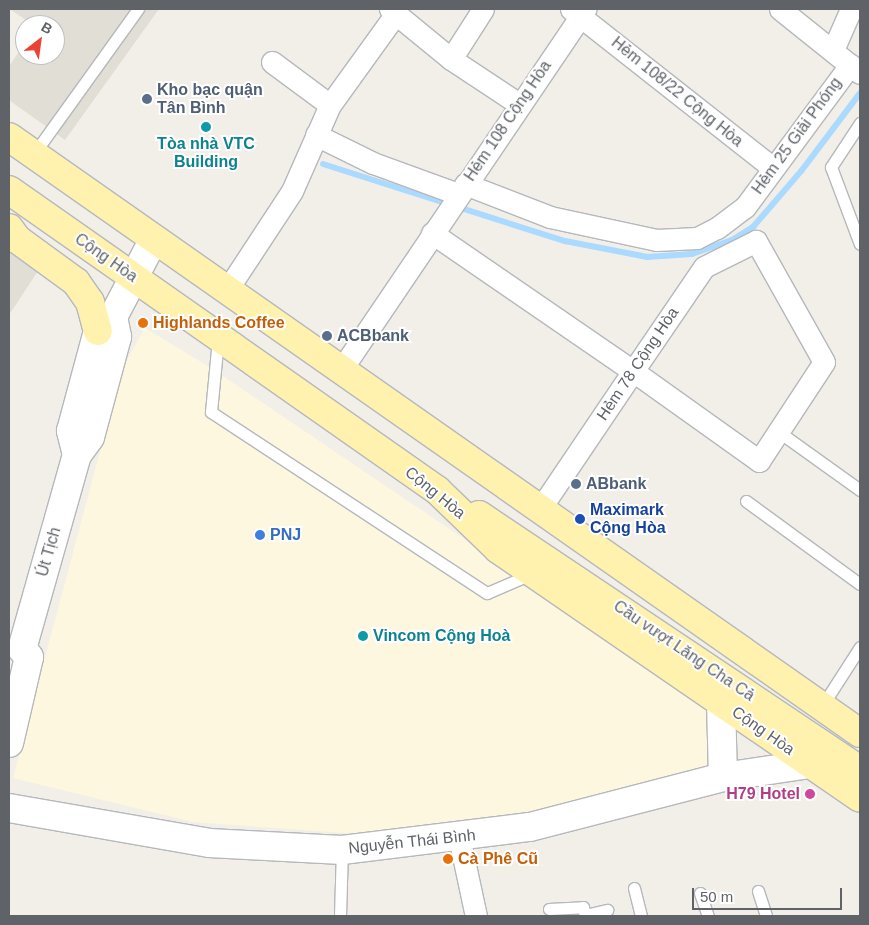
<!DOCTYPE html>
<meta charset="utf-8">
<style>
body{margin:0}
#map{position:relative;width:869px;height:925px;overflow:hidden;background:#f1efe8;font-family:Helvetica,sans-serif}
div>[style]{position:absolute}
.commercial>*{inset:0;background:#fef7e0}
.education>*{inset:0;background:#e1ded6}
.stream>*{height:6px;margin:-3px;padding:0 3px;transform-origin:3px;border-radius:3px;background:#aadaff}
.roads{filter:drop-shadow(1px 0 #b5b8bc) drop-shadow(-1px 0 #b5b8bc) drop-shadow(0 1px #b5b8bc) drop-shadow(0 -1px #b5b8bc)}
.service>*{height:11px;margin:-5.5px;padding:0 5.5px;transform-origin:5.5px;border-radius:5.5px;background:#fff}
.minor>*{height:21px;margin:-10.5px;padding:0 10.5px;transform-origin:10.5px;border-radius:10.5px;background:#fff}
.tertiary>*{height:28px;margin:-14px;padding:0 14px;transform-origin:14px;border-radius:14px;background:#fff}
.primary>*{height:28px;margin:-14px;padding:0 14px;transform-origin:14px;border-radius:14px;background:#fff2af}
.dots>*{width:14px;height:14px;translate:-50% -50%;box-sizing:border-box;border:2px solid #fff;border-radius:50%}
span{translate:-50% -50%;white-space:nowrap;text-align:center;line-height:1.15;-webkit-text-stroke:4px #fff;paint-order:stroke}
.service-label{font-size:16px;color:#4e5e75;font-weight:700}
.left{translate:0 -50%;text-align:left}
.street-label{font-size:16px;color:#5f6368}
.culture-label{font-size:16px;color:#0d838f;font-weight:700}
.food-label{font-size:16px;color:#c56008;font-weight:700}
.transit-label{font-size:16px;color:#164399;font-weight:700}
.shop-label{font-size:16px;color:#366cbe;font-weight:700}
.hotel-label{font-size:16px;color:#b23c85;font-weight:700}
.right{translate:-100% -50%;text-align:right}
.frame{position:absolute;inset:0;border:10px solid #5f6368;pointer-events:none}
.north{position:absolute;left:15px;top:15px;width:50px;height:50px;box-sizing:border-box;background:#fff;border:1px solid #bfc1c3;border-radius:50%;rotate:30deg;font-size:14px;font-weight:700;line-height:20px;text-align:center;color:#5f6368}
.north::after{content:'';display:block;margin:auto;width:18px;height:22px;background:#ea4335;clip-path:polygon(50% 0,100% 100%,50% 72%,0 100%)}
.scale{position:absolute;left:692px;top:888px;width:150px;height:22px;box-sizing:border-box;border:2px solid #5f6368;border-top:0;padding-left:6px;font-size:15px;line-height:18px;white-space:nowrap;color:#5f6368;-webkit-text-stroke:4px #fff;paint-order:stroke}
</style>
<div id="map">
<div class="commercial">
<div style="clip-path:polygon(145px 328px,211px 368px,510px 570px,719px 717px,712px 771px,642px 783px,520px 819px,372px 835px,193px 822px,13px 778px,122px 369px)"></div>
</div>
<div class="education">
<div style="clip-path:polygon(10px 9px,159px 9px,65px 140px,9px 100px,9px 66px,25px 43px,25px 55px,55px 55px,55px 25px,33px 25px)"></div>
<div style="clip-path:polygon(9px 251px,38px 271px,9px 315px)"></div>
</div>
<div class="stream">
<div style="left:323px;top:164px;width:254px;rotate:17.7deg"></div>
<div style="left:565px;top:241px;width:84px;rotate:11deg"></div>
<div style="left:647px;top:257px;width:45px;rotate:-3.8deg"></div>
<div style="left:692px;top:254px;width:42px;rotate:-19.3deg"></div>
<div style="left:732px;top:240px;width:25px;rotate:-32deg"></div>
<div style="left:753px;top:227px;width:75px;rotate:-49.3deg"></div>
<div style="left:802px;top:170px;width:96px;rotate:-53deg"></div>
</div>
<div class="roads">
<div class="service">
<div style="left:860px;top:123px;width:53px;rotate:123.4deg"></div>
<div style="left:831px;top:167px;width:82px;rotate:69.4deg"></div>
<div style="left:33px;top:155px;width:180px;rotate:-54.3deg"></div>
<div style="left:218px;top:339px;width:73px;rotate:95.5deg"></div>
<div style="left:211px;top:412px;width:330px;rotate:33.3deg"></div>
<div style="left:487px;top:593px;width:48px;rotate:-23.4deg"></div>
<div style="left:779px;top:432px;width:100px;rotate:35.6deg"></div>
<div style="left:746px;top:501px;width:141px;rotate:36.1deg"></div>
<div style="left:822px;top:706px;width:70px;rotate:-57.2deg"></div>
<div style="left:634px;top:888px;width:29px;rotate:76deg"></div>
<div style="left:758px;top:891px;width:26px;rotate:72deg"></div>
<div style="left:700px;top:893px;width:24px;rotate:71deg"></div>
<div style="left:549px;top:909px;width:34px;rotate:-3deg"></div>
<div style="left:583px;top:907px;width:9px;rotate:77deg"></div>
<div style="left:585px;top:915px;width:23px;rotate:-13deg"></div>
<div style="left:340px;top:916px;width:66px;rotate:-88.3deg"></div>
</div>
<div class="minor">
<div style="left:390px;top:9px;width:79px;rotate:39.3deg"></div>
<div style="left:451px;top:59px;width:82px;rotate:33.5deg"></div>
<div style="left:571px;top:9px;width:257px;rotate:38.2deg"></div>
<div style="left:780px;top:9px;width:102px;rotate:38.7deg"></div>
<div style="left:833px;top:50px;width:45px;rotate:-66.3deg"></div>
<div style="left:451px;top:59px;width:59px;rotate:-57.4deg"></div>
<div style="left:272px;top:62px;width:72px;rotate:36.6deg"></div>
<div style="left:316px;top:135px;width:64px;rotate:26.2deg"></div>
<div style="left:373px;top:163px;width:90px;rotate:20deg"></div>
<div style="left:465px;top:184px;width:91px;rotate:21.2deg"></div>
<div style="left:550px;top:217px;width:108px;rotate:12.2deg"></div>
<div style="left:656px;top:240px;width:41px;rotate:-2.8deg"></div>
<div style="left:697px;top:238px;width:22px;rotate:-27deg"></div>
<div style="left:717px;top:228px;width:35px;rotate:-37deg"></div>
<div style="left:745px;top:207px;width:177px;rotate:-53.5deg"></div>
<div style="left:432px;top:233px;width:244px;rotate:34.5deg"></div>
<div style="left:633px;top:371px;width:155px;rotate:35.5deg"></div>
<div style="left:759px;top:461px;width:118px;rotate:-56.7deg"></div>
<div style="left:824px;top:362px;width:139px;rotate:-119.3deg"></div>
<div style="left:756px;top:241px;width:58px;rotate:153.4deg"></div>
<div style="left:704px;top:267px;width:126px;rotate:124.3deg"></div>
<div style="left:633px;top:371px;width:166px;rotate:124deg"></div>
<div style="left:227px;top:290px;width:118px;rotate:-56.7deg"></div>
<div style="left:292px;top:191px;width:94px;rotate:-66.2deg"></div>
<div style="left:330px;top:105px;width:111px;rotate:-54.2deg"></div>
<div style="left:341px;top:370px;width:436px;rotate:-55.9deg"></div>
<div style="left:459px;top:837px;width:81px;rotate:77.9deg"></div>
</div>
<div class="tertiary">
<div style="left:77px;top:455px;width:25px;rotate:-104deg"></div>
<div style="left:71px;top:431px;width:104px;rotate:-74.9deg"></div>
<div style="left:98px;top:331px;width:21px;rotate:-43deg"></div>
<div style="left:113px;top:317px;width:88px;rotate:-62.3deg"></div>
<div style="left:22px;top:649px;width:202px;rotate:-74.2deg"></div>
<div style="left:77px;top:455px;width:22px;rotate:-54deg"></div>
<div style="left:90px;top:437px;width:104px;rotate:-74.9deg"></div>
<div style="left:117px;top:337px;width:20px;rotate:-101deg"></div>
<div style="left:721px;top:702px;width:75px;rotate:88.5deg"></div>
<div style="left:9px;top:743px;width:88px;rotate:-76.9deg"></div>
<div style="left:29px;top:657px;width:11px;rotate:-131deg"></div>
<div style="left:9px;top:808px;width:203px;rotate:9.9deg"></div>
<div style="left:209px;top:843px;width:133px;rotate:3deg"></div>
<div style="left:342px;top:850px;width:189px;rotate:-7deg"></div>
<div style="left:530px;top:827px;width:199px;rotate:-14.5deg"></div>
<div style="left:723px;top:777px;width:88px;rotate:-8.5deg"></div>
</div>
<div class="primary">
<div style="left:9px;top:137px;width:1039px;rotate:35.01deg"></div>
<div style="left:9px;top:190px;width:523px;rotate:35.03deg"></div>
<div style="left:437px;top:490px;width:85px;rotate:44deg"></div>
<div style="left:498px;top:549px;width:439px;rotate:34.5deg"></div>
<div style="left:9px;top:228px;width:14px;rotate:54deg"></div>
<div style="left:17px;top:239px;width:73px;rotate:36.1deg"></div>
<div style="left:76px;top:282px;width:24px;rotate:55deg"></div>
<div style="left:90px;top:302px;width:30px;rotate:75deg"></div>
<div style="left:479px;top:515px;width:458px;rotate:33.8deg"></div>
</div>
</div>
<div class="dots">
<div style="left:147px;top:99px;background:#5c6f8a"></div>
<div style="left:206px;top:127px;background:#0f9aa8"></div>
<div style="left:143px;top:323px;background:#e8710a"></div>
<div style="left:327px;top:336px;background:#5c6f8a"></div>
<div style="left:576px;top:484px;background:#5c6f8a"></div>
<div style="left:580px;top:519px;background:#1a4fb4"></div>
<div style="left:260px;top:535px;background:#3f7fe0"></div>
<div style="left:363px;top:636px;background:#0f9aa8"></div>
<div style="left:810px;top:794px;background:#d1479c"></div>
<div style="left:448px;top:859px;background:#e8710a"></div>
</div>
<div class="service-label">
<span class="left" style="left:157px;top:99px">Kho bạc quận<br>Tân Bình</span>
<span class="left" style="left:337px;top:336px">ACBbank</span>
<span class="left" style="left:586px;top:484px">ABbank</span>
</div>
<div class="street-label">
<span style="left:677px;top:92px;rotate:39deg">Hẻm 108/22 Cộng Hòa</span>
<span style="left:508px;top:121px;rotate:-56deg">Hẻm 108 Cộng Hòa</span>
<span style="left:797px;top:136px;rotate:-54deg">Hẻm 25 Giải Phóng</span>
<span style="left:106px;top:258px;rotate:35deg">Cộng Hòa</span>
<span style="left:638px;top:364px;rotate:-56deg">Hẻm 78 Cộng Hòa</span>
<span style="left:435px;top:493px;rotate:39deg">Cộng Hòa</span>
<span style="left:49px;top:552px;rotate:-74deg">Út Tịch</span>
<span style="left:684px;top:651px;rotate:34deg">Cầu vượt Lăng Cha Cả</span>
<span style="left:763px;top:731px;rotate:35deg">Cộng Hòa</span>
<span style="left:412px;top:842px;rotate:-6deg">Nguyễn Thái Bình</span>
</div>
<div class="culture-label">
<span style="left:206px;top:153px">Tòa nhà VTC<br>Building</span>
<span class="left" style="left:373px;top:636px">Vincom Cộng Hoà</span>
</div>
<div class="food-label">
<span class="left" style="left:153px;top:323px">Highlands Coffee</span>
<span class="left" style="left:458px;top:859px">Cà Phê Cũ</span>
</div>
<div class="transit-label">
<span class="left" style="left:590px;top:519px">Maximark<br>Cộng Hòa</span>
</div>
<div class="shop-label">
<span class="left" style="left:270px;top:535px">PNJ</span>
</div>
<div class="hotel-label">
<span class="right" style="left:800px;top:794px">H79 Hotel</span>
</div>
<div class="frame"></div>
<div class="north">B</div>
<div class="scale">50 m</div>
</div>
